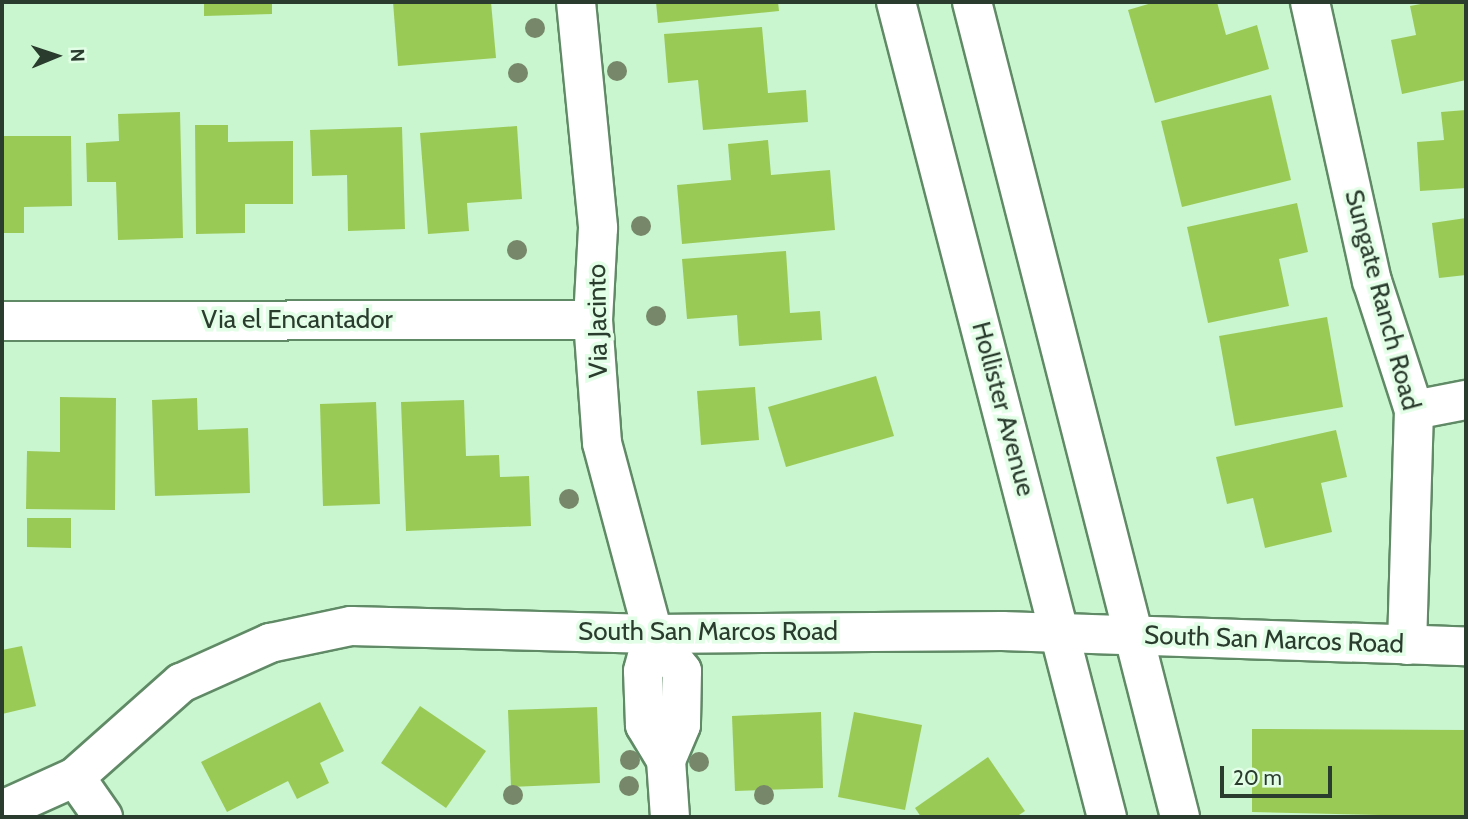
<!DOCTYPE html>
<style>
body{margin:0}
#map{position:relative;width:1468px;height:819px;overflow:hidden;background:#c9f6ce;font-family:Cabin,sans-serif}
div>[style]{position:absolute}
.building>*{inset:0;background:#9aca56}
.roads{filter:drop-shadow(2px 0 #608a66) drop-shadow(-2px 0 #608a66) drop-shadow(0 2px #608a66) drop-shadow(0 -2px #608a66)}
.street>*{height:38px;margin:-19px;padding:0 19px;transform-origin:19px;border-radius:19px;background:#fff}
.secondary>*{height:38px;margin:-19px;padding:0 19px;transform-origin:19px;border-radius:19px;background:#fff}
.trees>*{width:20px;height:20px;margin:-10px;border-radius:50%;background:#778769}
span{translate:-50% -50%;white-space:nowrap;text-align:center;line-height:1.15;-webkit-text-stroke:7px #e3fee6;paint-order:stroke}
.street-label{font-size:26px;color:#2a3c2d}
.frame{position:absolute;inset:0;border:4px solid #2a3c2d;pointer-events:none}
.north{position:absolute;left:21px;top:21px;width:70px;height:70px;-webkit-text-stroke:5px #e3fee6;paint-order:stroke;rotate:88deg;font-size:19px;font-weight:700;line-height:28px;text-align:center;color:#2a3c2d}
.north::after{content:'';display:block;margin:auto;width:24px;height:32px;background:#2a3c2d;clip-path:polygon(50% 0,100% 100%,50% 72%,0 100%)}
.scale{position:absolute;left:1220px;top:766px;width:112px;height:32px;box-sizing:border-box;border:4px solid #2a3c2d;border-top:0;padding-left:9px;font-size:21px;line-height:24px;white-space:nowrap;color:#2a3c2d;-webkit-text-stroke:5px #e3fee6;paint-order:stroke}
</style>
<div id="map">
<div class="building">
<div style="clip-path:polygon(204px 2px,272px 2px,272px 14px,204px 16px)"></div>
<div style="clip-path:polygon(393px 2px,491px 2px,496px 58px,398px 66px)"></div>
<div style="clip-path:polygon(656px 2px,778px 2px,779px 11px,658px 23px)"></div>
<div style="clip-path:polygon(1155px 2px,1217px 2px,1226px 35px,1257px 25px,1269px 69px,1155px 103px,1128px 10px)"></div>
<div style="clip-path:polygon(1431px 2px,1466px 2px,1466px 80px,1402px 94px,1391px 40px,1416px 35px,1410px 6px)"></div>
<div style="clip-path:polygon(762px 27px,768px 93px,806px 90px,808px 122px,703px 130px,698px 80px,668px 83px,664px 34px)"></div>
<div style="clip-path:polygon(1271px 95px,1291px 180px,1182px 207px,1161px 121px)"></div>
<div style="clip-path:polygon(1466px 110px,1466px 188px,1420px 191px,1417px 142px,1444px 140px,1441px 112px)"></div>
<div style="clip-path:polygon(180px 112px,183px 238px,118px 240px,116px 182px,87px 182px,86px 143px,119px 141px,118px 114px)"></div>
<div style="clip-path:polygon(195px 125px,228px 125px,228px 142px,293px 141px,293px 204px,245px 204px,245px 233px,196px 234px)"></div>
<div style="clip-path:polygon(517px 126px,522px 199px,467px 203px,469px 231px,428px 234px,420px 133px)"></div>
<div style="clip-path:polygon(402px 127px,405px 229px,348px 231px,347px 175px,312px 176px,310px 130px)"></div>
<div style="clip-path:polygon(2px 136px,71px 136px,72px 206px,24px 207px,24px 233px,2px 233px)"></div>
<div style="clip-path:polygon(768px 140px,771px 175px,830px 170px,835px 230px,682px 244px,677px 185px,731px 180px,728px 144px)"></div>
<div style="clip-path:polygon(1297px 203px,1308px 252px,1279px 259px,1289px 306px,1208px 323px,1187px 227px)"></div>
<div style="clip-path:polygon(1466px 218px,1466px 275px,1439px 278px,1432px 223px)"></div>
<div style="clip-path:polygon(786px 251px,790px 313px,820px 311px,822px 340px,739px 346px,737px 315px,687px 319px,682px 259px)"></div>
<div style="clip-path:polygon(1327px 317px,1343px 407px,1235px 426px,1219px 336px)"></div>
<div style="clip-path:polygon(876px 376px,894px 436px,786px 467px,768px 407px)"></div>
<div style="clip-path:polygon(755px 387px,759px 440px,701px 445px,697px 391px)"></div>
<div style="clip-path:polygon(60px 397px,116px 398px,115px 510px,26px 509px,27px 451px,60px 452px)"></div>
<div style="clip-path:polygon(197px 398px,198px 430px,248px 428px,250px 493px,155px 496px,152px 400px)"></div>
<div style="clip-path:polygon(464px 400px,466px 456px,499px 455px,500px 477px,529px 476px,531px 526px,406px 531px,401px 402px)"></div>
<div style="clip-path:polygon(376px 402px,380px 504px,323px 506px,320px 404px)"></div>
<div style="clip-path:polygon(1336px 430px,1347px 477px,1321px 483px,1332px 532px,1265px 548px,1253px 498px,1227px 504px,1216px 457px)"></div>
<div style="clip-path:polygon(27px 518px,71px 518px,71px 548px,27px 547px)"></div>
<div style="clip-path:polygon(22px 646px,36px 706px,2px 714px,2px 650px)"></div>
<div style="clip-path:polygon(320px 702px,344px 751px,320px 763px,329px 783px,297px 799px,288px 781px,227px 812px,201px 762px)"></div>
<div style="clip-path:polygon(420px 706px,486px 751px,446px 808px,381px 763px)"></div>
<div style="clip-path:polygon(597px 707px,600px 783px,511px 787px,508px 710px)"></div>
<div style="clip-path:polygon(821px 712px,823px 788px,735px 791px,732px 716px)"></div>
<div style="clip-path:polygon(854px 712px,922px 725px,905px 810px,838px 797px)"></div>
<div style="clip-path:polygon(1252px 729px,1466px 730px,1466px 817px,1252px 812px)"></div>
<div style="clip-path:polygon(988px 757px,1025px 811px,1016px 817px,921px 817px,915px 808px)"></div>
</div>
<div class="roads">
<div class="street">
<div style="left:576px;top:2px;width:227px;rotate:84.4deg"></div>
<div style="left:598px;top:228px;width:92px;rotate:93.1deg"></div>
<div style="left:593px;top:320px;width:123px;rotate:85.8deg"></div>
<div style="left:602px;top:443px;width:198px;rotate:75deg"></div>
<div style="left:653px;top:634px;width:47px;rotate:51.9deg"></div>
<div style="left:682px;top:671px;width:54px;rotate:91.1deg"></div>
<div style="left:681px;top:725px;width:38px;rotate:113deg"></div>
<div style="left:666px;top:760px;width:41px;rotate:-121deg"></div>
<div style="left:645px;top:725px;width:54px;rotate:-92.1deg"></div>
<div style="left:643px;top:671px;width:38px;rotate:-75deg"></div>
<div style="left:1310px;top:2px;width:286px;rotate:77.5deg"></div>
<div style="left:1372px;top:281px;width:136px;rotate:72deg"></div>
<div style="left:1414px;top:410px;width:235px;rotate:91.7deg"></div>
<div style="left:2px;top:321px;width:591px;rotate:-0.1deg"></div>
<div style="left:1414px;top:410px;width:53px;rotate:-10.9deg"></div>
<div style="left:666px;top:760px;width:57px;rotate:86deg"></div>
<div style="left:75px;top:777px;width:49px;rotate:55deg"></div>
<div style="left:2px;top:810px;width:80px;rotate:-24.3deg"></div>
<div style="left:75px;top:777px;width:142px;rotate:-41.6deg"></div>
<div style="left:181px;top:683px;width:98px;rotate:-24.2deg"></div>
<div style="left:270px;top:643px;width:83px;rotate:-11.9deg"></div>
<div style="left:351px;top:626px;width:302px;rotate:1.5deg"></div>
<div style="left:653px;top:634px;width:349px;rotate:-0.5deg"></div>
<div style="left:1002px;top:631px;width:464px;rotate:1.9deg"></div>
</div>
<div class="secondary">
<div style="left:896px;top:2px;width:842px;rotate:75.49deg"></div>
<div style="left:972px;top:2px;width:841px;rotate:75.68deg"></div>
</div>
</div>
<div class="trees">
<div style="left:535px;top:28px"></div>
<div style="left:617px;top:71px"></div>
<div style="left:518px;top:73px"></div>
<div style="left:641px;top:226px"></div>
<div style="left:517px;top:250px"></div>
<div style="left:656px;top:316px"></div>
<div style="left:569px;top:499px"></div>
<div style="left:630px;top:760px"></div>
<div style="left:699px;top:762px"></div>
<div style="left:629px;top:786px"></div>
<div style="left:513px;top:795px"></div>
<div style="left:764px;top:795px"></div>
</div>
<div class="street-label">
<span style="left:1382px;top:300px;rotate:75deg">Sungate Ranch Road</span>
<span style="left:297px;top:320px">Via el Encantador</span>
<span style="left:598px;top:321px;rotate:-91deg">Via Jacinto</span>
<span style="left:1003px;top:409px;rotate:75deg">Hollister Avenue</span>
<span style="left:708px;top:632px">South San Marcos Road</span>
<span style="left:1274px;top:640px;rotate:2deg">South San Marcos Road</span>
</div>
<div class="frame"></div>
<div class="north">N</div>
<div class="scale">20 m</div>
</div>
